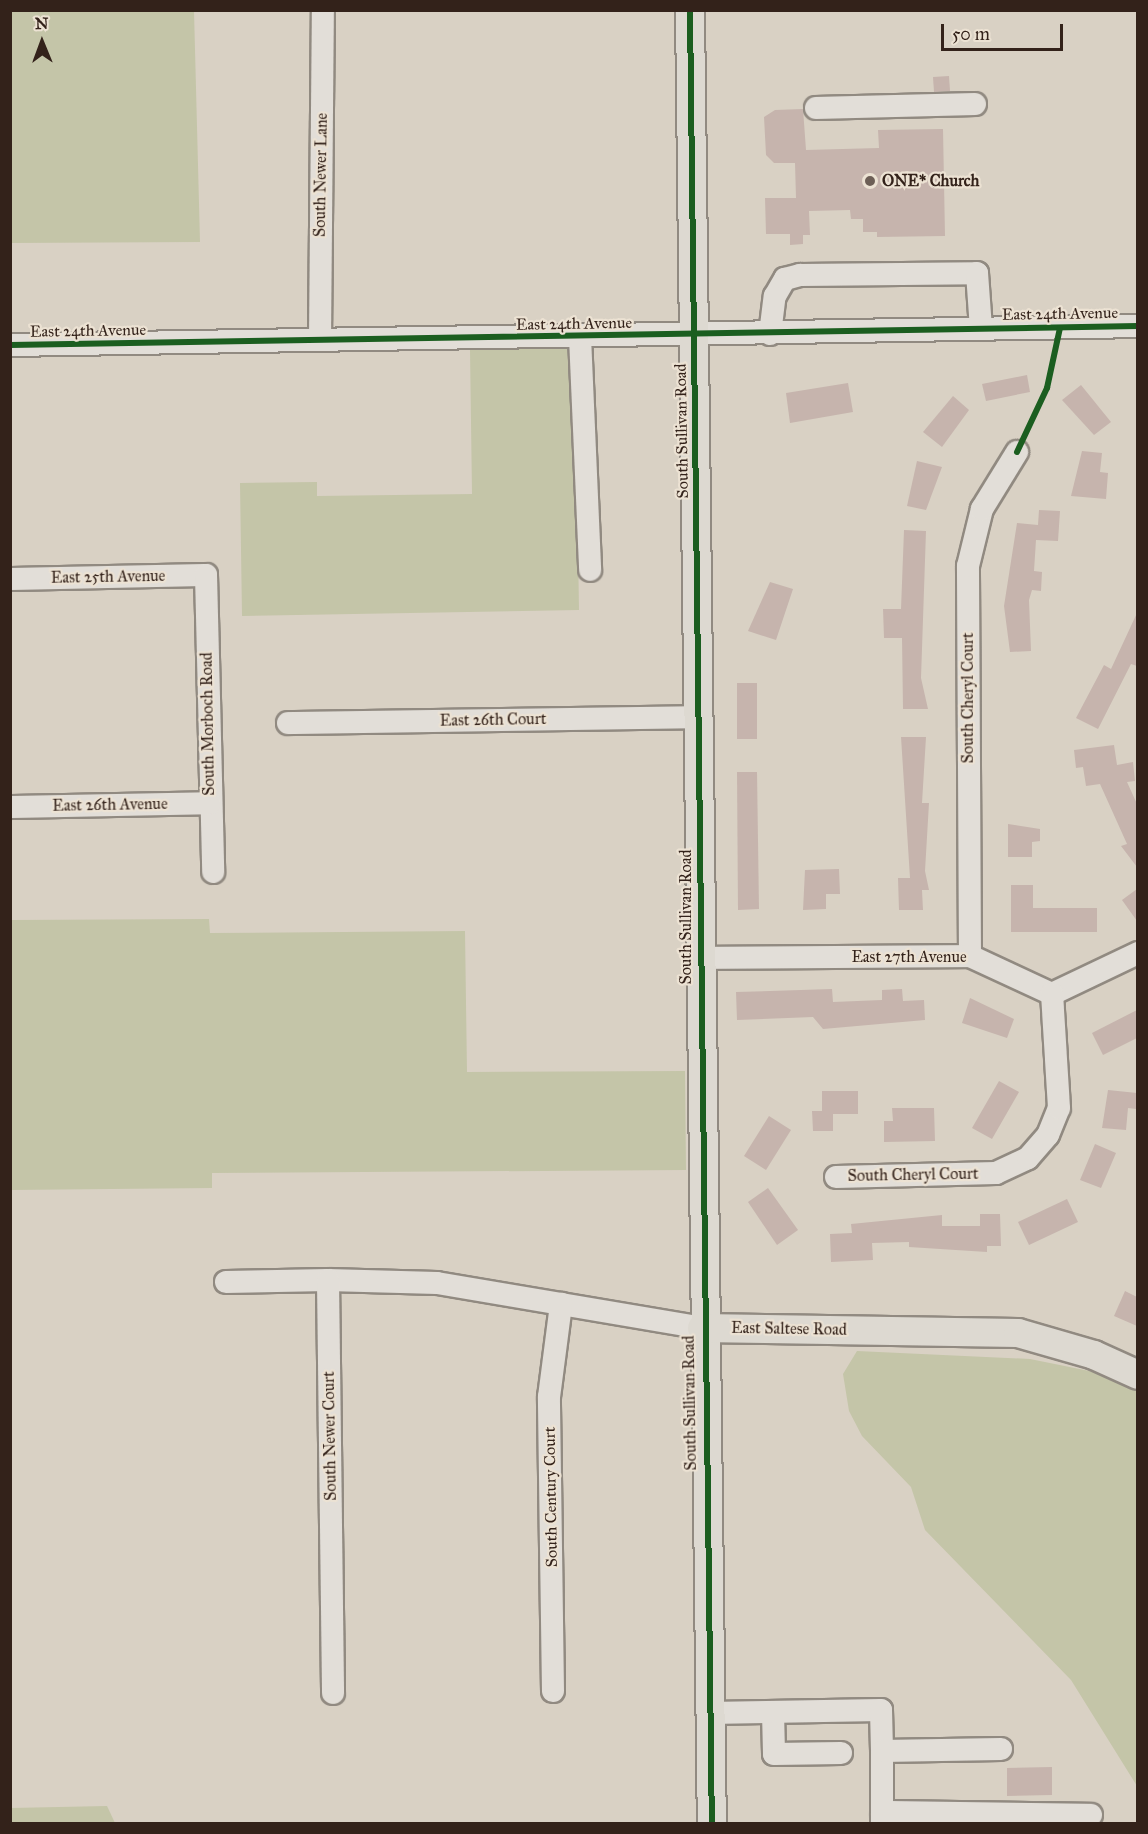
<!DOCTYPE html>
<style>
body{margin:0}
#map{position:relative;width:1148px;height:1834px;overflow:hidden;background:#d9d1c4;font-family:"IM FELL Great Primer",serif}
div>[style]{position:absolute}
.green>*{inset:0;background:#c4c5a8}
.building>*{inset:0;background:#c6b4ad}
.roads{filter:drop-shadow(2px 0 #918a81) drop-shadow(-2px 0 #918a81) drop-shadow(0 2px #918a81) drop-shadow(0 -2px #918a81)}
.minor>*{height:22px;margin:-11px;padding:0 11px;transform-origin:11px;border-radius:11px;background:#e2ded8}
.major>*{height:28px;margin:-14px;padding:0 14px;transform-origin:14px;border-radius:14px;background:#ddd9d1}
.cycleway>*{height:6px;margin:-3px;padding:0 3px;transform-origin:3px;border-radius:3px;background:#1b5e20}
.dots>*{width:16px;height:16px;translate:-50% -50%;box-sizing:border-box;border:3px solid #ece2d3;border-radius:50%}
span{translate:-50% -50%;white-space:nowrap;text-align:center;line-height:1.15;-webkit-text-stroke:4.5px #ece2d3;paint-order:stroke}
.street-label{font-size:16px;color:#33221a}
.poi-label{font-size:16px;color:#33221a;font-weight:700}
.left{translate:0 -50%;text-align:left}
.frame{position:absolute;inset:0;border:12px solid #33221a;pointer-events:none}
.north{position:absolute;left:12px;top:12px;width:60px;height:60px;-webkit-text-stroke:4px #ece2d3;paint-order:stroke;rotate:359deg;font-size:16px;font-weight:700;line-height:24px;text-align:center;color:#33221a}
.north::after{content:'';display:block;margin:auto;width:21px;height:27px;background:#33221a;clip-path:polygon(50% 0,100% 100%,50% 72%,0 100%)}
.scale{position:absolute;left:941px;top:24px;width:122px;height:27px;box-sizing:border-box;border:3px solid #33221a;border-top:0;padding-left:8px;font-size:18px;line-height:21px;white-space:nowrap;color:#33221a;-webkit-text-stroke:4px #ece2d3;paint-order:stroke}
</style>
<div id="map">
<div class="green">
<div style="clip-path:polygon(10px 11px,194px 11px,200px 242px,11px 243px)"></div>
<div style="clip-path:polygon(575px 348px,579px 610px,242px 616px,240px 483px,317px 482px,317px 496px,472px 494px,470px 350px)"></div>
<div style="clip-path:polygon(209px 919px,210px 933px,465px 931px,467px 1072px,685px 1071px,686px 1170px,212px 1173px,212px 1188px,11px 1190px,11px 920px)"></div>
<div style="clip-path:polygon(857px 1351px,1030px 1359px,1119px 1377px,1137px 1387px,1137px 1786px,1071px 1680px,925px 1530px,911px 1487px,862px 1436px,849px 1411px,843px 1374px)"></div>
<div style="clip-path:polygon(107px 1806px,115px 1823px,11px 1823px,11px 1808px)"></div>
</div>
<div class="building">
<div style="clip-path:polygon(949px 76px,950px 91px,934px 92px,933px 77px)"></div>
<div style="clip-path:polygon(803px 109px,806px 150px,879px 148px,878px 130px,943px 129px,945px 236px,877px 237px,877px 232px,863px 232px,863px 219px,851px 219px,850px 210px,809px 211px,810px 235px,803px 235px,803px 244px,790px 245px,790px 234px,766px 234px,765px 198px,796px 198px,795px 163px,774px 163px,766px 155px,764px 117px,775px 110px)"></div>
<div style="clip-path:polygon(1027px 375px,1030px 392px,986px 401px,982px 384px)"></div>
<div style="clip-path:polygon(848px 383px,853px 412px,790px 423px,786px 393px)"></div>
<div style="clip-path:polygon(1081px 385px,1111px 422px,1094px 435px,1062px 400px)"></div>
<div style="clip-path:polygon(953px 396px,969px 410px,942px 447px,923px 432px)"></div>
<div style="clip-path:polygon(1082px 451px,1102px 453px,1100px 472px,1108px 473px,1106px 499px,1071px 496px)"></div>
<div style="clip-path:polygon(917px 461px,942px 467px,926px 510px,907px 506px)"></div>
<div style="clip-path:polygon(1039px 510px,1060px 511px,1058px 541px,1036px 540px,1034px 571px,1042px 572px,1041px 591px,1032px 590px,1029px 600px,1031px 651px,1010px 652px,1004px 606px,1017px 523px,1038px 525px)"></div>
<div style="clip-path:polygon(904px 530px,926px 531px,921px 678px,928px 709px,903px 709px,902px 638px,884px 638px,883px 609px,901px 609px)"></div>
<div style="clip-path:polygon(770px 582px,793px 589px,776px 640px,748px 631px)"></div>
<div style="clip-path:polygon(1137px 613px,1137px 666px,1131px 664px,1098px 729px,1076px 718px,1104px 665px,1111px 669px)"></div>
<div style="clip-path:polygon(737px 683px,757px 683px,757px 739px,737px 739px)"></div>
<div style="clip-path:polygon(901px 737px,926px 737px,922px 803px,929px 803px,925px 871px,929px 890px,922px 890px,923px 910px,899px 910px,898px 878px,910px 878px)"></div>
<div style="clip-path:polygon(1114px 745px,1117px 765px,1133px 762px,1135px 781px,1127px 782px,1137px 804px,1137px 867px,1121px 846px,1127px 844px,1100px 784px,1086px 786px,1083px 767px,1076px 768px,1074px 750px)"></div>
<div style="clip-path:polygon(737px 772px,757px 772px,759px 909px,738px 910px)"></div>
<div style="clip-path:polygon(1008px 824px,1040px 829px,1040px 841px,1032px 842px,1032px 857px,1008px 857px)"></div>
<div style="clip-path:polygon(839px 869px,840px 894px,826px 894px,826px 909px,803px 910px,805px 870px)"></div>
<div style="clip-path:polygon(1011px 885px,1033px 885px,1033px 908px,1097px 908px,1097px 932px,1011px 932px)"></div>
<div style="clip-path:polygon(1137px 889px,1137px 921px,1122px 900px)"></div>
<div style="clip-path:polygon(832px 989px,833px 1002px,882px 1000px,882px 990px,902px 989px,903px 1001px,924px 1000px,925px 1020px,823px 1029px,813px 1017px,737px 1020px,736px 992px)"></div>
<div style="clip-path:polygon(970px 998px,1014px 1019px,1007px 1038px,962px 1023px)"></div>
<div style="clip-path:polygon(1137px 1010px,1137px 1038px,1103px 1055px,1092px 1033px)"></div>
<div style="clip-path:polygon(999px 1081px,1019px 1092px,992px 1139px,972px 1128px)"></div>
<div style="clip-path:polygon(1108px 1090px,1137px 1093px,1136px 1109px,1128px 1108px,1126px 1130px,1102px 1128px)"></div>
<div style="clip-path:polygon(822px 1091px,858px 1091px,858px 1114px,833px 1114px,833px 1131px,813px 1131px,812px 1111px,822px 1111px)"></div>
<div style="clip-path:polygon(892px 1108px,934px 1108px,935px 1141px,884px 1142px,884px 1121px,893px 1121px)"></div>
<div style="clip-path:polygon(769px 1116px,791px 1130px,766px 1170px,744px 1156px)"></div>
<div style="clip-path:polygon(1095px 1144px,1116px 1153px,1101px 1188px,1080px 1180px)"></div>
<div style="clip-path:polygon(768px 1188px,798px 1230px,777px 1245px,748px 1202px)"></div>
<div style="clip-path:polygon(1067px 1199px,1078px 1222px,1029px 1245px,1018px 1222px)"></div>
<div style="clip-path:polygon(980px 1214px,1000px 1214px,1001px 1246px,987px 1246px,987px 1252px,909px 1247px,909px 1242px,872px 1243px,873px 1260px,831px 1262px,830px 1234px,852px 1233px,851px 1224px,942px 1215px,942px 1226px,980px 1226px)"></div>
<div style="clip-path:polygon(1125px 1291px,1137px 1297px,1137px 1326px,1114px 1316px)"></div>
<div style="clip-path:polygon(1052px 1767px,1052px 1795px,1007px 1796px,1007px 1768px)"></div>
</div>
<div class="roads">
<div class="minor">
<div style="left:816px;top:108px;width:159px;rotate:-1.4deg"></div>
<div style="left:770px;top:334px;width:38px;rotate:-83deg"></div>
<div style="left:775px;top:296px;width:20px;rotate:-60deg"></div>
<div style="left:785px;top:279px;width:16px;rotate:-15deg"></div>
<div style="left:800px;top:275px;width:177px;rotate:-0.6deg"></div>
<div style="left:977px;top:273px;width:56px;rotate:85.9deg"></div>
<div style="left:580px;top:337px;width:233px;rotate:87.5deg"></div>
<div style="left:320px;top:340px;width:330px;rotate:-89.5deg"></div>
<div style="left:10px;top:345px;width:1128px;rotate:-0.96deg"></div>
<div style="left:10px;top:579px;width:196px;rotate:-1.2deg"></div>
<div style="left:206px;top:575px;width:297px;rotate:88.6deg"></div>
<div style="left:288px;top:723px;width:410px;rotate:-0.8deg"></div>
<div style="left:10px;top:807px;width:200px;rotate:-1.1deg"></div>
<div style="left:970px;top:956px;width:390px;rotate:-90.3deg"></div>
<div style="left:968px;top:566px;width:59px;rotate:-76.2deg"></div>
<div style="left:982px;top:509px;width:67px;rotate:-58.4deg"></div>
<div style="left:700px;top:958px;width:270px;rotate:-0.4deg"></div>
<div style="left:970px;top:956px;width:90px;rotate:24.9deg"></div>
<div style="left:1052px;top:994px;width:95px;rotate:-25.5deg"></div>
<div style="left:836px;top:1177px;width:160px;rotate:-1.4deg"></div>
<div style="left:996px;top:1173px;width:35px;rotate:-25deg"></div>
<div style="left:1028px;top:1158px;width:30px;rotate:-49deg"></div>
<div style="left:1048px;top:1135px;width:29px;rotate:-68deg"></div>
<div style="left:1059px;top:1108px;width:114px;rotate:-93.5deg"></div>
<div style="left:328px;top:1280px;width:109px;rotate:1.6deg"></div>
<div style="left:437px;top:1283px;width:269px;rotate:9.6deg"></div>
<div style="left:226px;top:1282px;width:102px;rotate:-1.1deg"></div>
<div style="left:328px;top:1280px;width:413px;rotate:89.3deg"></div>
<div style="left:553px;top:1691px;width:294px;rotate:-90.8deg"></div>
<div style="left:549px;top:1397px;width:94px;rotate:-82.6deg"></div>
<div style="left:773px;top:1712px;width:42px;rotate:88.6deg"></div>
<div style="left:774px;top:1754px;width:67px;rotate:-0.9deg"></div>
<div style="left:709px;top:1713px;width:172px;rotate:-1deg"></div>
<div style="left:881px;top:1710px;width:41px;rotate:88.6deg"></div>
<div style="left:882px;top:1812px;width:209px;rotate:0.8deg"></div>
<div style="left:882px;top:1824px;width:73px;rotate:-90deg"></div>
<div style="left:882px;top:1751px;width:119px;rotate:-1deg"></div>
</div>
<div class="major">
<div style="left:690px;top:10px;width:1814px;rotate:89.31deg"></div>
<div style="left:702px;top:1328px;width:316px;rotate:0.9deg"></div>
<div style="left:1018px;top:1333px;width:79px;rotate:16.1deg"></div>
<div style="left:1094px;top:1355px;width:48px;rotate:24.4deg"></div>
</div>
</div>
<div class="cycleway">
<div style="left:690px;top:10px;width:1814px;rotate:89.31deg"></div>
<div style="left:10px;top:345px;width:1128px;rotate:-0.96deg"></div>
<div style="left:1017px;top:452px;width:71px;rotate:-64.9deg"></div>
<div style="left:1047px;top:388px;width:61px;rotate:-77.8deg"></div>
</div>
<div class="dots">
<div style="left:870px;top:181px;background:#6d5f56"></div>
</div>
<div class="street-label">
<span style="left:321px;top:175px;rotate:-89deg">South Newer Lane</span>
<span style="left:1060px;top:314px;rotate:-1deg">East 24th Avenue</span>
<span style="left:574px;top:324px;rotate:-1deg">East 24th Avenue</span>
<span style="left:88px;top:331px;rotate:-1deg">East 24th Avenue</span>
<span style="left:682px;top:431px;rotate:-91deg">South Sullivan Road</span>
<span style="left:108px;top:577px;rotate:-1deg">East 25th Avenue</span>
<span style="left:968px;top:698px;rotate:-90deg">South Cheryl Court</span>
<span style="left:493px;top:720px;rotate:-1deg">East 26th Court</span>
<span style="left:208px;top:724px;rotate:-91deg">South Morboch Road</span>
<span style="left:110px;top:805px;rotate:-1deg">East 26th Avenue</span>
<span style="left:686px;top:917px;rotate:-90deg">South Sullivan Road</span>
<span style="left:909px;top:957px">East 27th Avenue</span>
<span style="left:913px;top:1175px;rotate:-1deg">South Cheryl Court</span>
<span style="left:789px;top:1329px;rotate:1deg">East Saltese Road</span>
<span style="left:690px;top:1403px;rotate:-91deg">South Sullivan Road</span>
<span style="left:330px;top:1436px;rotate:-91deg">South Newer Court</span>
<span style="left:551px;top:1497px;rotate:-91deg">South Century Court</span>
</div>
<div class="poi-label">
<span class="left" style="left:882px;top:181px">ONE* Church</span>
</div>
<div class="frame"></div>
<div class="north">N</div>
<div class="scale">50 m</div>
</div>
